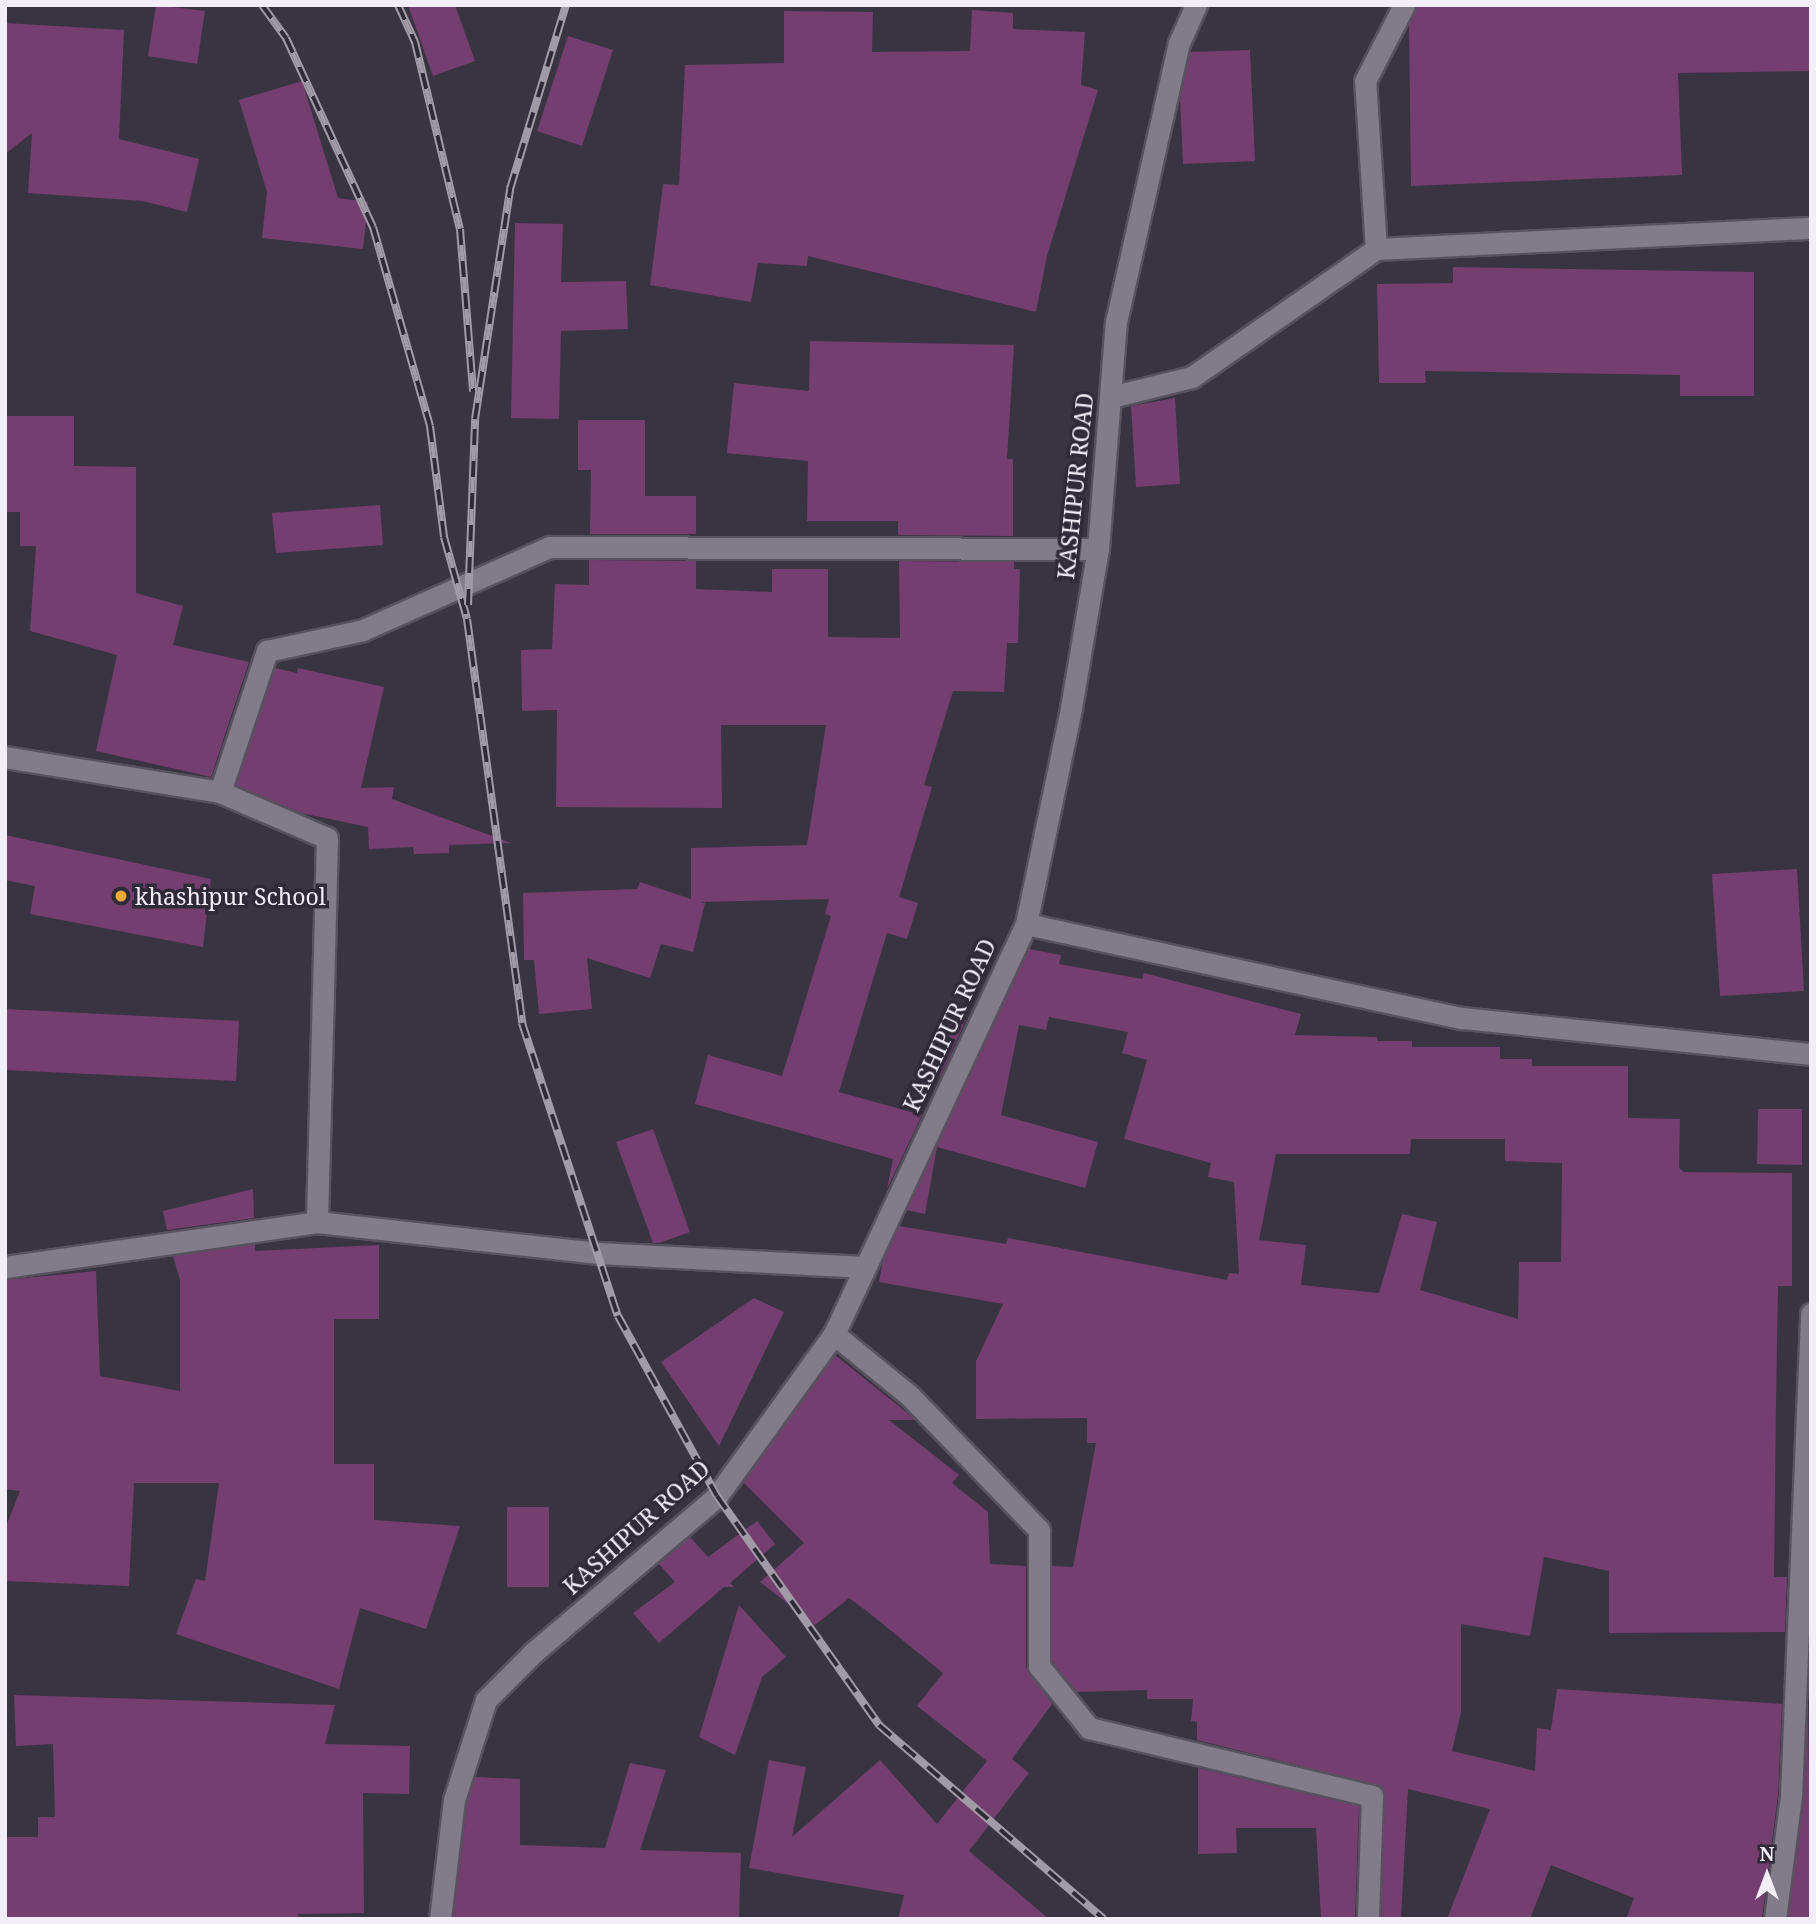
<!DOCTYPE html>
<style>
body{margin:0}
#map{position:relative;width:1816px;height:1924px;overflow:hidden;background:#393441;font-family:"Noto Serif",serif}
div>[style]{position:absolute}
.building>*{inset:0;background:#753e70}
.roads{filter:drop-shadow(2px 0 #57525e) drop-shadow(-2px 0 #57525e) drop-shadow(0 2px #57525e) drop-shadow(0 -2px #57525e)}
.minor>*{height:21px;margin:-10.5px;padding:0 10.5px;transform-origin:10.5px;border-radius:10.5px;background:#817b8a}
.rail>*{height:8px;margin-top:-4px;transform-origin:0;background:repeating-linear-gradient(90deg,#2f2a37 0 16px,#a09ba6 0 32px);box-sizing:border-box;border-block:2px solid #a09ba6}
.dots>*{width:19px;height:19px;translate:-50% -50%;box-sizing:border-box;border:4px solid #2f2a37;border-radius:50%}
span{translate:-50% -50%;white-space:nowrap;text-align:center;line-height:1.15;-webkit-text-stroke:7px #2f2a37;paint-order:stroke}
.street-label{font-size:23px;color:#f2eef7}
.poi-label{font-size:23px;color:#f2eef7}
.left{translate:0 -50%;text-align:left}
.frame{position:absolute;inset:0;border:7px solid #f2eef7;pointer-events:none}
.north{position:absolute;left:1732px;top:1840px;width:70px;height:70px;-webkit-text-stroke:5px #2f2a37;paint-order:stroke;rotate:0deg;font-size:19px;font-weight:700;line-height:28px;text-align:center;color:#f2eef7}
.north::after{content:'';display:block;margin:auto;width:24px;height:32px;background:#f2eef7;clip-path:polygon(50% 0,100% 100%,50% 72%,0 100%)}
</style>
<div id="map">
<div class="building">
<div style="clip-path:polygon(156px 5px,205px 11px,197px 64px,148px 56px)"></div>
<div style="clip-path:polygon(408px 5px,455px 5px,475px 61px,433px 76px)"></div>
<div style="clip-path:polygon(1417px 5px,1811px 5px,1811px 71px,1678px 73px,1682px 175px,1411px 186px,1409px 24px)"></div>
<div style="clip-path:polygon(972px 10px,1013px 13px,1013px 29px,1085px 32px,1081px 85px,1098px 90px,1047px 256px,1036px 312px,808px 256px,807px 266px,758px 263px,751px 302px,650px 285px,663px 184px,679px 185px,685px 65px,784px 63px,784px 11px,873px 12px,872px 52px,970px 51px)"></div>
<div style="clip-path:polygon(5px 23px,124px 30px,119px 139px,199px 159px,187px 212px,143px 201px,28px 193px,32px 133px,5px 154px)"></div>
<div style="clip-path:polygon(568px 36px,613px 50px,582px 146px,537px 131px)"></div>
<div style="clip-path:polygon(1250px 50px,1255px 161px,1183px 164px,1180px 100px,1190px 52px)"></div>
<div style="clip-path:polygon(302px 81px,338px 198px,368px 202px,363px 249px,262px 238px,267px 192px,239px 100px)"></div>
<div style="clip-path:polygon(515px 223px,563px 224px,561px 282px,626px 281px,628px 329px,561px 331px,559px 419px,511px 418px)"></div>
<div style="clip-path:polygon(1453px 267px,1754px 272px,1754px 396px,1680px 396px,1680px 375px,1425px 371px,1426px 383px,1379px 383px,1377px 284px,1453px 283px)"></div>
<div style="clip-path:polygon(810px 341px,1014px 345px,1007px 459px,1013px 459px,1013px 536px,898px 535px,898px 521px,807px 521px,808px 461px,727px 453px,734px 383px,809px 391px)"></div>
<div style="clip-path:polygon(1175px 398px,1180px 484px,1136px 487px,1131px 406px)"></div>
<div style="clip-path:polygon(5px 416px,74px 416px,74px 466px,136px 467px,136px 593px,183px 606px,173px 645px,249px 662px,211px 777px,96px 751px,117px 655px,30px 631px,36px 546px,20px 546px,20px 512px,5px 512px)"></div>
<div style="clip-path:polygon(578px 420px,645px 420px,645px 496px,696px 496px,696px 534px,590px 534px,591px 470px,578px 470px)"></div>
<div style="clip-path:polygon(380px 505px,383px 545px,276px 553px,272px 513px)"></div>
<div style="clip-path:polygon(589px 560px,696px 561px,696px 589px,772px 592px,772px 569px,828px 569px,828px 637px,900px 638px,899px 561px,1014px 562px,1014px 569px,1020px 569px,1018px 643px,1007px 643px,1004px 692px,953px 691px,924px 785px,932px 787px,899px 897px,918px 903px,907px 939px,887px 933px,839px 1092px,922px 1115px,887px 1189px,893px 1159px,695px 1104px,708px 1055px,782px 1076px,831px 916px,825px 914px,829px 899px,700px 902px,705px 903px,693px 952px,661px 944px,650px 978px,587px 958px,592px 1009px,539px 1014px,534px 960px,524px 960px,523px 893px,637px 889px,640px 882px,691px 899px,691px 848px,807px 845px,826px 725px,721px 725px,722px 808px,556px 807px,557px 710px,522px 711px,521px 650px,552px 649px,555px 584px,589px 585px)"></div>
<div style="clip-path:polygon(275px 668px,297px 673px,298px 668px,384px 687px,361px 788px,394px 787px,392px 799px,511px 843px,449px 845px,449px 853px,414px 854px,413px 847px,369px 849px,368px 827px,301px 813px,236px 785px)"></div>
<div style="clip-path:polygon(5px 835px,211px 879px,203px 947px,30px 914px,35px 886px,5px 880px)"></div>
<div style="clip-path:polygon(1797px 869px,1804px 991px,1720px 996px,1712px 874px)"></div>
<div style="clip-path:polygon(evenodd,1029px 949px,1061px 955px,1059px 964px,1142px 979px,1144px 973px,1301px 1014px,1295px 1035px,1377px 1037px,1377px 1041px,1412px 1041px,1412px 1047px,1500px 1047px,1500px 1059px,1532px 1059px,1532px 1066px,1628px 1066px,1628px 1118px,1680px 1119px,1679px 1168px,1684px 1172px,1792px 1173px,1792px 1286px,1778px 1286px,1776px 1404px,1774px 1577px,1787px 1577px,1785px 1632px,1609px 1633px,1609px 1571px,1544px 1557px,1530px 1636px,1461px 1624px,1461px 1712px,1452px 1751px,1535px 1771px,1537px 1728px,1551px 1730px,1557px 1689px,1782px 1704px,1778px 1795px,1762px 1919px,1626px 1919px,1634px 1898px,1551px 1865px,1530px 1919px,1447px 1919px,1490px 1809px,1408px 1789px,1401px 1919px,1381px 1919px,1385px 1796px,1380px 1786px,1197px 1740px,1197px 1722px,1191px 1721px,1193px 1699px,1147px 1699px,1147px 1690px,1077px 1692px,1052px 1661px,1052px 1566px,1073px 1567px,1096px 1443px,1087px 1443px,1087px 1418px,976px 1419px,976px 1361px,1003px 1304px,879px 1282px,883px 1260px,899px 1226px,1006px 1244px,1008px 1238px,1227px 1280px,1229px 1273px,1239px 1274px,1234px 1182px,1208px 1177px,1211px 1163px,1124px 1139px,1147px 1060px,1122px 1053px,1128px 1032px,1049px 1017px,1046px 1030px,1019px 1025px,1001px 1115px,1098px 1142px,1085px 1188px,937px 1147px,925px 1214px,906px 1210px,1029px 949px,1411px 1139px,1505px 1139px,1505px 1161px,1562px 1163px,1561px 1262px,1519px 1262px,1518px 1319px,1420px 1290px,1437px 1222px,1402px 1214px,1379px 1293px,1301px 1285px,1306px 1245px,1259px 1240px,1276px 1154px,1410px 1154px,1411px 1139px)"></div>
<div style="clip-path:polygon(5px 1009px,239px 1021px,236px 1081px,5px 1070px)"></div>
<div style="clip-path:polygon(951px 1017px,966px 1020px,939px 1079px)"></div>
<div style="clip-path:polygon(1758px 1109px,1802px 1109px,1802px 1165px,1757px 1164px)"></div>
<div style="clip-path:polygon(653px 1129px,690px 1232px,659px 1243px,653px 1243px,616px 1142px)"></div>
<div style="clip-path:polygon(253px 1189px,254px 1218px,167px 1230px,163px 1211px)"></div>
<div style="clip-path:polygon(255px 1244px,255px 1251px,379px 1245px,379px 1319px,334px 1319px,334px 1464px,374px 1464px,374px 1520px,460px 1526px,426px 1629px,360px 1608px,339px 1689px,176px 1634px,196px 1579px,205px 1581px,219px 1483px,134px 1483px,129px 1586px,5px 1581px,5px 1529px,20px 1491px,5px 1489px,5px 1280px,96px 1271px,100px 1376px,180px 1391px,180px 1280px,173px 1256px)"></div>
<div style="clip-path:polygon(754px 1298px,784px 1312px,719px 1446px,661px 1362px)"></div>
<div style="clip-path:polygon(835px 1355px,911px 1416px,914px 1420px,889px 1420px,959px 1475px,952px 1483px,988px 1512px,990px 1564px,1026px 1566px,1026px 1667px,1052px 1704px,1012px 1759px,1029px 1773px,969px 1851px,1049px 1919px,898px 1919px,904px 1895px,749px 1868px,769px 1760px,806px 1767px,792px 1837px,880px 1760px,937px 1824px,987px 1761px,917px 1706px,943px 1673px,868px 1612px,849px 1598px,815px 1625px,760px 1582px,804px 1543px,743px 1482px)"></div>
<div style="clip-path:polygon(507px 1507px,549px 1507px,549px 1587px,507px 1587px)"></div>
<div style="clip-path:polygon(757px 1521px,775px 1544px,730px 1583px,734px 1587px,724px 1587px,659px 1643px,633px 1613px,675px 1582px,659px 1564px,690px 1537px,708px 1557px)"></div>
<div style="clip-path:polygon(739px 1605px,786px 1657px,762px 1677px,735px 1755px,699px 1737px)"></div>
<div style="clip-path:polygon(14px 1695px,335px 1705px,325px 1744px,410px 1746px,409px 1794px,363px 1793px,364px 1913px,298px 1914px,299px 1919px,5px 1919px,5px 1837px,38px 1837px,38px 1817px,55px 1817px,53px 1744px,16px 1746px)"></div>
<div style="clip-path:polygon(1808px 1705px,1811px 1919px,1788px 1919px,1804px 1798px)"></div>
<div style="clip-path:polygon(630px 1763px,666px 1770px,640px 1850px,741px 1853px,739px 1919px,453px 1919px,467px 1803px,475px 1777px,520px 1779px,520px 1845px,605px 1848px)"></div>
<div style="clip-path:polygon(1198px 1768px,1359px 1806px,1355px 1919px,1321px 1919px,1316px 1828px,1236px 1828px,1237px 1853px,1198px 1854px)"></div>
</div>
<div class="roads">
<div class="minor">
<div style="left:1376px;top:249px;width:436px;rotate:-2.8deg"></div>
<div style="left:1111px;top:397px;width:83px;rotate:-13.9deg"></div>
<div style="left:1192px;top:377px;width:224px;rotate:-34.8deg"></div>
<div style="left:1376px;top:249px;width:168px;rotate:-93.7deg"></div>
<div style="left:1365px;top:81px;width:85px;rotate:-62.8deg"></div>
<div style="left:5px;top:757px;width:218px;rotate:9.2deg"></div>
<div style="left:220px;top:792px;width:149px;rotate:-71.6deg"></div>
<div style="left:267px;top:651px;width:98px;rotate:-12.3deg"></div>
<div style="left:363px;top:630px;width:204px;rotate:-24deg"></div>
<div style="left:549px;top:547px;width:549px;rotate:0.21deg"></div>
<div style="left:220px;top:792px;width:116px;rotate:23.3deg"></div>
<div style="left:327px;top:838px;width:384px;rotate:91.5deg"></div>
<div style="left:1026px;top:924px;width:446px;rotate:12.2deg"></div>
<div style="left:1462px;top:1018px;width:351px;rotate:5.9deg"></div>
<div style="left:5px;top:1267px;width:315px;rotate:-8.2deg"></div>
<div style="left:317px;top:1222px;width:283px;rotate:6.3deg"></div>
<div style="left:598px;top:1253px;width:267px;rotate:3deg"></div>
<div style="left:834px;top:1334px;width:98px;rotate:39.2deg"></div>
<div style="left:910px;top:1396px;width:186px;rotate:46.1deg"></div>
<div style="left:1039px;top:1530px;width:136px;rotate:90deg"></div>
<div style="left:1039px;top:1666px;width:80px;rotate:51.1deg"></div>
<div style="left:1089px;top:1728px;width:291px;rotate:13.5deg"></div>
<div style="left:1372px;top:1796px;width:123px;rotate:91.9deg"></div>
<div style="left:440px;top:1919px;width:120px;rotate:-83.3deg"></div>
<div style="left:454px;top:1800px;width:105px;rotate:-72.3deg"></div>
<div style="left:486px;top:1700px;width:68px;rotate:-45deg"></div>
<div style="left:534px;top:1652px;width:240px;rotate:-40.4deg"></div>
<div style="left:717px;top:1496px;width:200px;rotate:-54.2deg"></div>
<div style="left:834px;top:1334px;width:453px;rotate:-64.9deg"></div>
<div style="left:1026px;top:924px;width:221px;rotate:-78.2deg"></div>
<div style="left:1071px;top:708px;width:161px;rotate:-80.4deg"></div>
<div style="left:1098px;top:549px;width:228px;rotate:-85.5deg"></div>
<div style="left:1116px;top:322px;width:286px;rotate:-77.3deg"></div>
<div style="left:1179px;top:43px;width:42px;rotate:-65.9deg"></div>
<div style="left:1775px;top:1919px;width:124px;rotate:-82.6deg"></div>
<div style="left:1791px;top:1796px;width:483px;rotate:-87.6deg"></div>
</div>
</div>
<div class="rail">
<div style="left:262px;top:5px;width:41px;rotate:54deg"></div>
<div style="left:286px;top:38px;width:208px;rotate:65.3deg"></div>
<div style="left:373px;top:227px;width:207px;rotate:74deg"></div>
<div style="left:430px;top:426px;width:112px;rotate:82.8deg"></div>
<div style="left:444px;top:537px;width:85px;rotate:74.3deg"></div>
<div style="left:467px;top:619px;width:408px;rotate:82.2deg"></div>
<div style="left:522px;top:1023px;width:308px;rotate:71.9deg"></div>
<div style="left:618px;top:1316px;width:205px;rotate:61.2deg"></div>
<div style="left:717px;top:1496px;width:281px;rotate:54.7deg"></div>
<div style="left:879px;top:1725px;width:297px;rotate:40.8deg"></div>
<div style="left:398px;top:5px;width:41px;rotate:65.3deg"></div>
<div style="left:415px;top:42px;width:192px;rotate:76.5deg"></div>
<div style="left:460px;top:229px;width:163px;rotate:85.4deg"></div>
<div style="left:468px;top:605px;width:186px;rotate:-87.8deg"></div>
<div style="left:475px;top:419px;width:233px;rotate:-81.3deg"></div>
<div style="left:510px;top:189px;width:192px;rotate:-73.1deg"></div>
</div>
<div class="dots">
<div style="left:121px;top:896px;background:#e9aa38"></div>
</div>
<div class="street-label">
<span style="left:1075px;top:486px;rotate:-84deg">KASHIPUR ROAD</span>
<span style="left:949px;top:1025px;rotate:-65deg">KASHIPUR ROAD</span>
<span style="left:636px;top:1527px;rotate:-42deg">KASHIPUR ROAD</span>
</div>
<div class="poi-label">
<span class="left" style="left:135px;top:896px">khashipur School</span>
</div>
<div class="frame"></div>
<div class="north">N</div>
</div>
